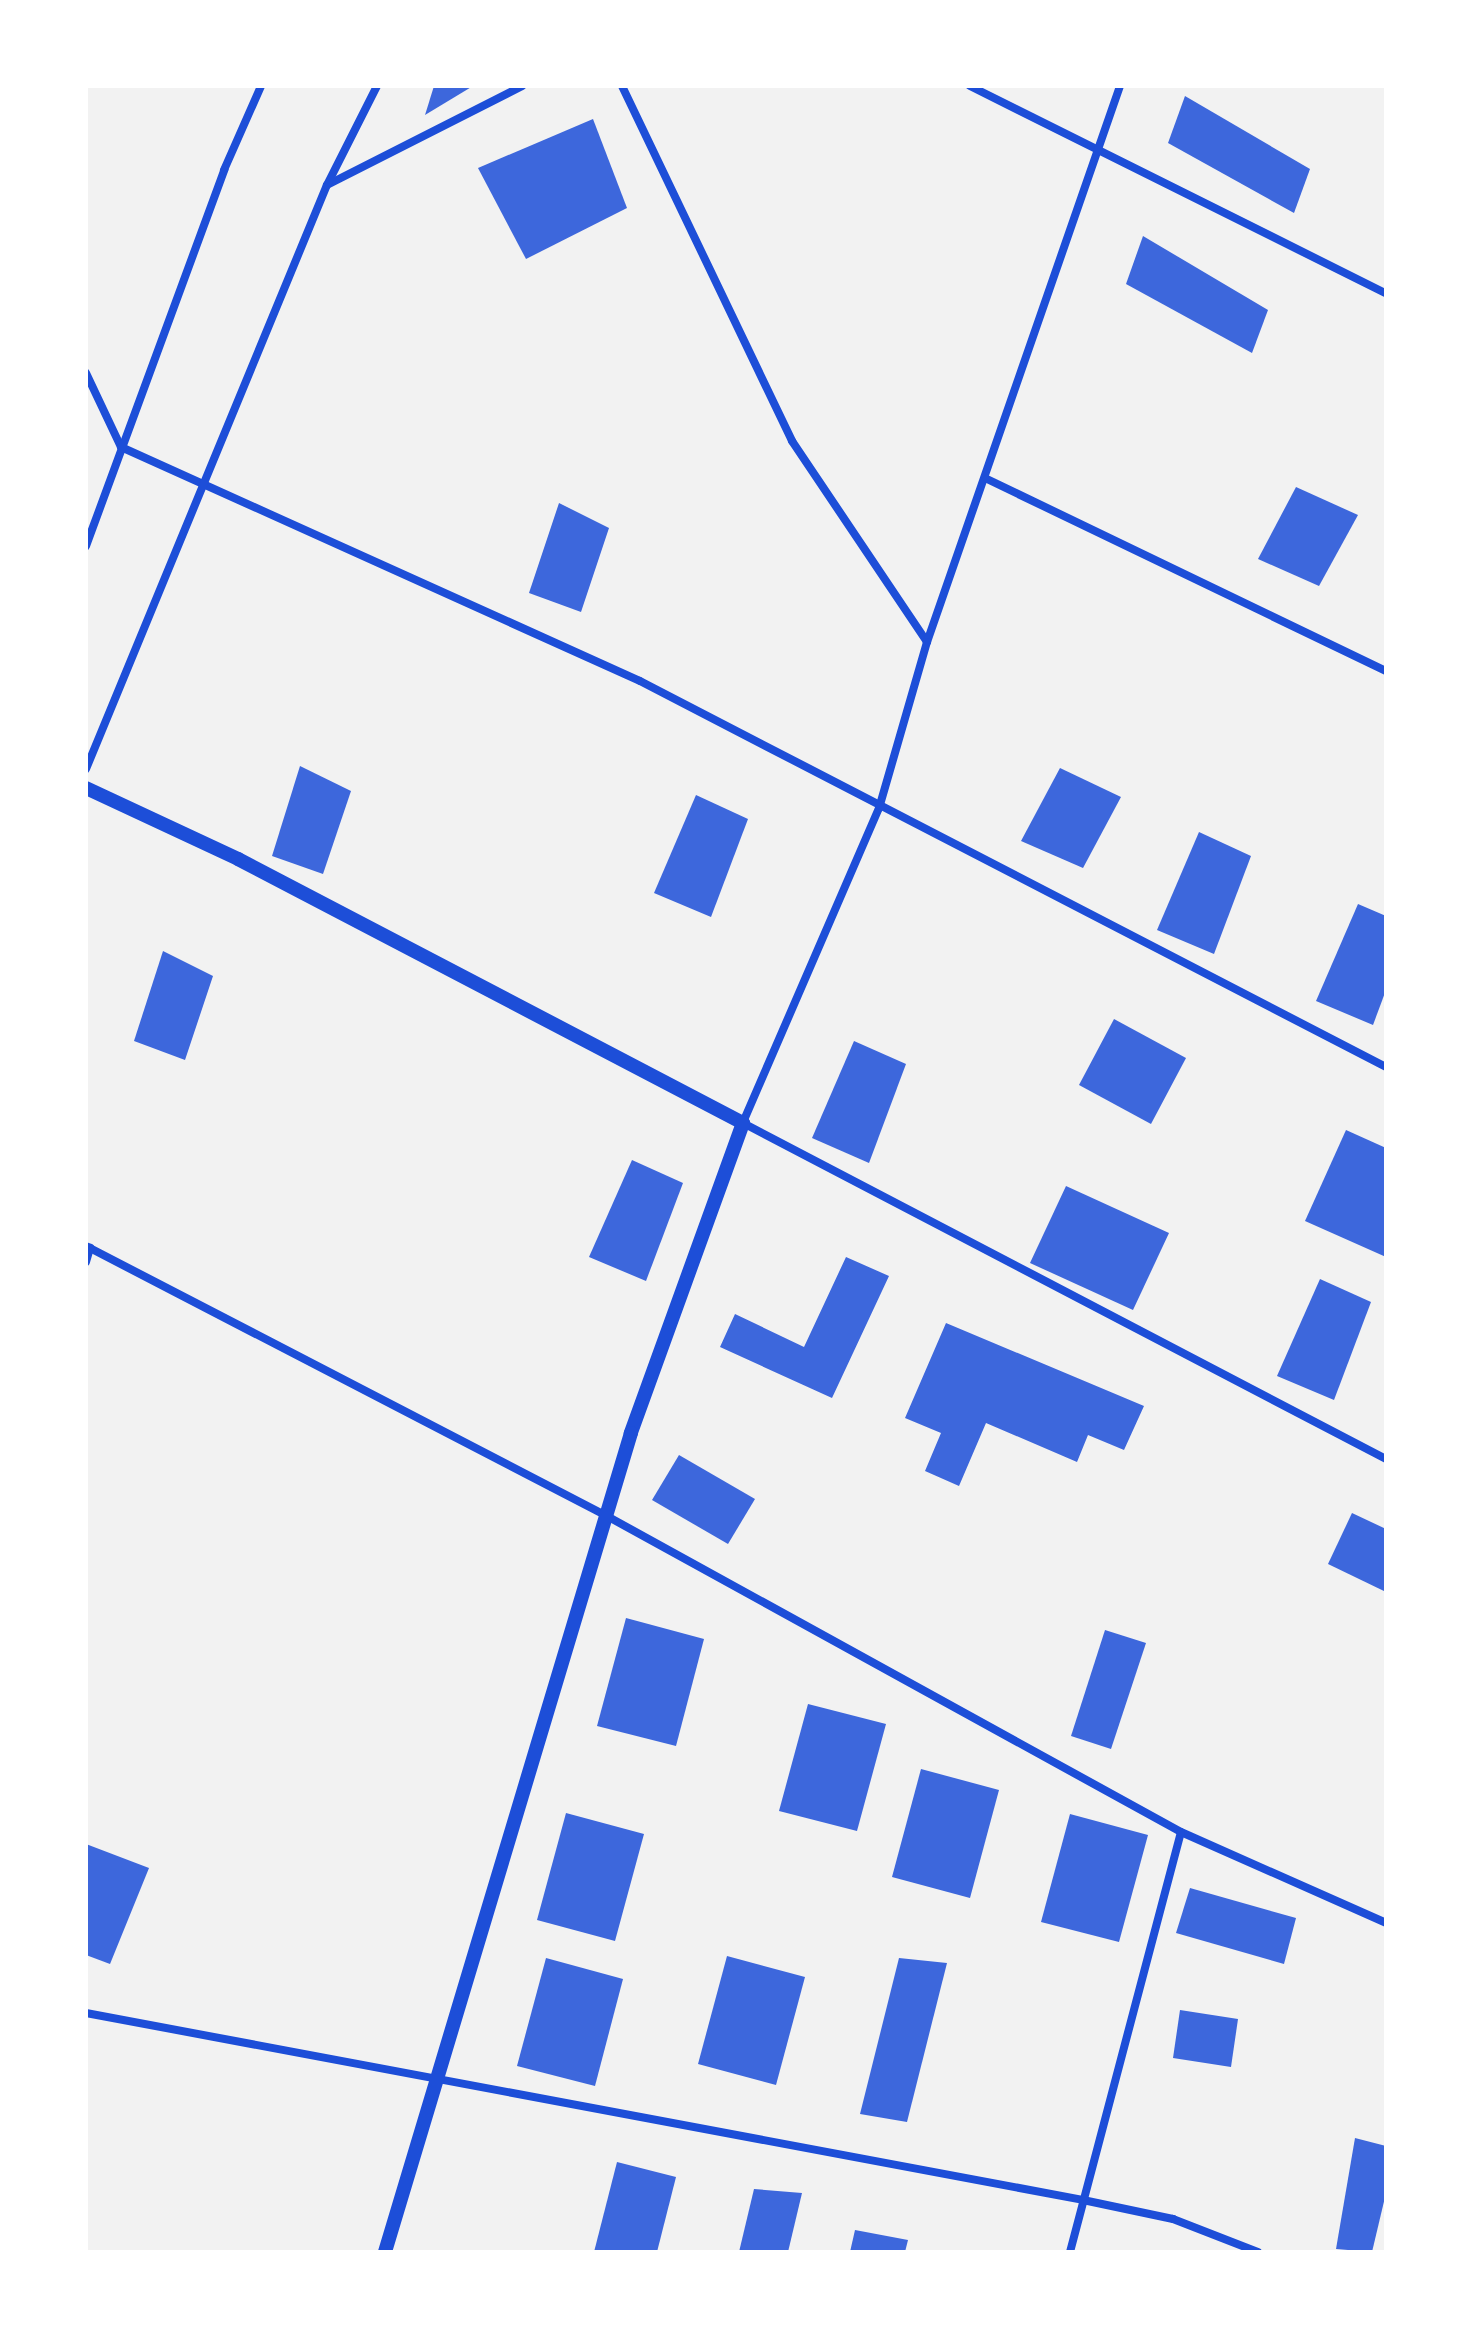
<!DOCTYPE html>
<style>
body{margin:0}
#map{position:relative;width:1472px;height:2338px;overflow:hidden;background:#f2f2f2;font-family:"Source Sans 3",sans-serif}
div>[style]{position:absolute}
.building>*{inset:0;background:#3d67dc}
.minor>*{height:8px;margin:-4px;padding:0 4px;transform-origin:4px;border-radius:4px;background:#1d4ed8}
.tertiary>*{height:14px;margin:-7px;padding:0 7px;transform-origin:7px;border-radius:7px;background:#1d4ed8}
span{translate:-50% -50%;white-space:nowrap;text-align:center;line-height:1.15;-webkit-text-stroke:6px #fff;paint-order:stroke}
.frame{position:absolute;inset:0;border:88px solid #fff;pointer-events:none}
</style>
<div id="map">
<div class="building">
<div style="clip-path:polygon(434px 86px,473px 86px,425px 115px)"></div>
<div style="clip-path:polygon(1185px 96px,1310px 169px,1294px 213px,1168px 143px)"></div>
<div style="clip-path:polygon(593px 119px,627px 208px,526px 259px,478px 168px)"></div>
<div style="clip-path:polygon(1143px 236px,1268px 310px,1252px 353px,1126px 284px)"></div>
<div style="clip-path:polygon(1296px 487px,1358px 515px,1319px 586px,1258px 559px)"></div>
<div style="clip-path:polygon(559px 503px,609px 528px,581px 612px,529px 593px)"></div>
<div style="clip-path:polygon(300px 766px,351px 791px,323px 874px,272px 856px)"></div>
<div style="clip-path:polygon(1060px 768px,1121px 797px,1083px 868px,1021px 841px)"></div>
<div style="clip-path:polygon(696px 795px,748px 819px,711px 917px,654px 893px)"></div>
<div style="clip-path:polygon(1199px 832px,1251px 856px,1214px 954px,1157px 930px)"></div>
<div style="clip-path:polygon(1358px 904px,1386px 916px,1386px 990px,1373px 1025px,1316px 1001px)"></div>
<div style="clip-path:polygon(163px 951px,213px 976px,185px 1060px,134px 1041px)"></div>
<div style="clip-path:polygon(1114px 1019px,1186px 1058px,1151px 1124px,1079px 1085px)"></div>
<div style="clip-path:polygon(854px 1041px,906px 1064px,869px 1163px,812px 1138px)"></div>
<div style="clip-path:polygon(1346px 1130px,1386px 1148px,1386px 1257px,1305px 1221px)"></div>
<div style="clip-path:polygon(632px 1160px,683px 1183px,646px 1281px,589px 1257px)"></div>
<div style="clip-path:polygon(1066px 1186px,1169px 1233px,1133px 1310px,1030px 1263px)"></div>
<div style="clip-path:polygon(846px 1257px,889px 1276px,832px 1398px,720px 1347px,735px 1314px,804px 1347px)"></div>
<div style="clip-path:polygon(1320px 1279px,1371px 1302px,1334px 1400px,1277px 1376px)"></div>
<div style="clip-path:polygon(946px 1323px,1144px 1406px,1124px 1450px,1088px 1435px,1077px 1462px,986px 1423px,959px 1486px,925px 1471px,941px 1433px,905px 1418px)"></div>
<div style="clip-path:polygon(679px 1455px,755px 1499px,728px 1544px,652px 1500px)"></div>
<div style="clip-path:polygon(1352px 1513px,1386px 1529px,1386px 1592px,1328px 1564px)"></div>
<div style="clip-path:polygon(626px 1618px,704px 1639px,676px 1746px,597px 1726px)"></div>
<div style="clip-path:polygon(1105px 1630px,1146px 1643px,1111px 1749px,1071px 1736px)"></div>
<div style="clip-path:polygon(808px 1704px,886px 1724px,857px 1831px,779px 1811px)"></div>
<div style="clip-path:polygon(921px 1769px,999px 1790px,970px 1898px,892px 1877px)"></div>
<div style="clip-path:polygon(566px 1813px,644px 1834px,615px 1941px,537px 1920px)"></div>
<div style="clip-path:polygon(1070px 1814px,1148px 1835px,1119px 1942px,1041px 1922px)"></div>
<div style="clip-path:polygon(86px 1844px,149px 1868px,110px 1964px,86px 1955px)"></div>
<div style="clip-path:polygon(1190px 1888px,1296px 1918px,1284px 1964px,1176px 1933px)"></div>
<div style="clip-path:polygon(727px 1956px,805px 1977px,776px 2085px,698px 2064px)"></div>
<div style="clip-path:polygon(546px 1958px,623px 1979px,595px 2086px,517px 2066px)"></div>
<div style="clip-path:polygon(899px 1958px,947px 1963px,907px 2122px,860px 2114px)"></div>
<div style="clip-path:polygon(1180px 2010px,1238px 2019px,1231px 2067px,1173px 2058px)"></div>
<div style="clip-path:polygon(1355px 2138px,1386px 2146px,1386px 2193px,1372px 2252px,1336px 2249px)"></div>
<div style="clip-path:polygon(617px 2162px,676px 2177px,657px 2252px,594px 2252px)"></div>
<div style="clip-path:polygon(754px 2189px,802px 2193px,788px 2252px,739px 2252px)"></div>
<div style="clip-path:polygon(855px 2230px,908px 2240px,905px 2252px,850px 2252px)"></div>
</div>
<div class="minor">
<div style="left:622px;top:86px;width:394px;rotate:64.4deg"></div>
<div style="left:792px;top:441px;width:242px;rotate:56.1deg"></div>
<div style="left:970px;top:86px;width:465px;rotate:26.5deg"></div>
<div style="left:1120px;top:86px;width:589px;rotate:109.14deg"></div>
<div style="left:927px;top:642px;width:173px;rotate:106.1deg"></div>
<div style="left:879px;top:808px;width:343px;rotate:113.4deg"></div>
<div style="left:743px;top:1123px;width:725px;rotate:27.59deg"></div>
<div style="left:327px;top:185px;width:219px;rotate:-26.9deg"></div>
<div style="left:86px;top:373px;width:82px;rotate:64.7deg"></div>
<div style="left:121px;top:447px;width:569px;rotate:24.27deg"></div>
<div style="left:640px;top:681px;width:840px;rotate:27.36deg"></div>
<div style="left:987px;top:479px;width:443px;rotate:25.7deg"></div>
<div style="left:86px;top:546px;width:401px;rotate:-69.8deg"></div>
<div style="left:224px;top:170px;width:92px;rotate:-66.2deg"></div>
<div style="left:86px;top:769px;width:632px;rotate:-67.58deg"></div>
<div style="left:327px;top:185px;width:111px;rotate:-63.2deg"></div>
<div style="left:86px;top:1246px;width:585px;rotate:27.4deg"></div>
<div style="left:605px;top:1515px;width:657px;rotate:28.83deg"></div>
<div style="left:1181px;top:1832px;width:224px;rotate:23.9deg"></div>
<div style="left:86px;top:1262px;width:15px;rotate:-74deg"></div>
<div style="left:86px;top:2013px;width:1014px;rotate:10.62deg"></div>
<div style="left:1083px;top:2200px;width:92px;rotate:11.9deg"></div>
<div style="left:1173px;top:2219px;width:91px;rotate:21.2deg"></div>
<div style="left:1070px;top:2252px;width:434px;rotate:-75.2deg"></div>
</div>
<div class="tertiary">
<div style="left:86px;top:788px;width:168px;rotate:25deg"></div>
<div style="left:238px;top:859px;width:570px;rotate:27.6deg"></div>
<div style="left:743px;top:1123px;width:330px;rotate:109.9deg"></div>
<div style="left:631px;top:1433px;width:855px;rotate:106.72deg"></div>
</div>
<div class="frame"></div>
</div>
